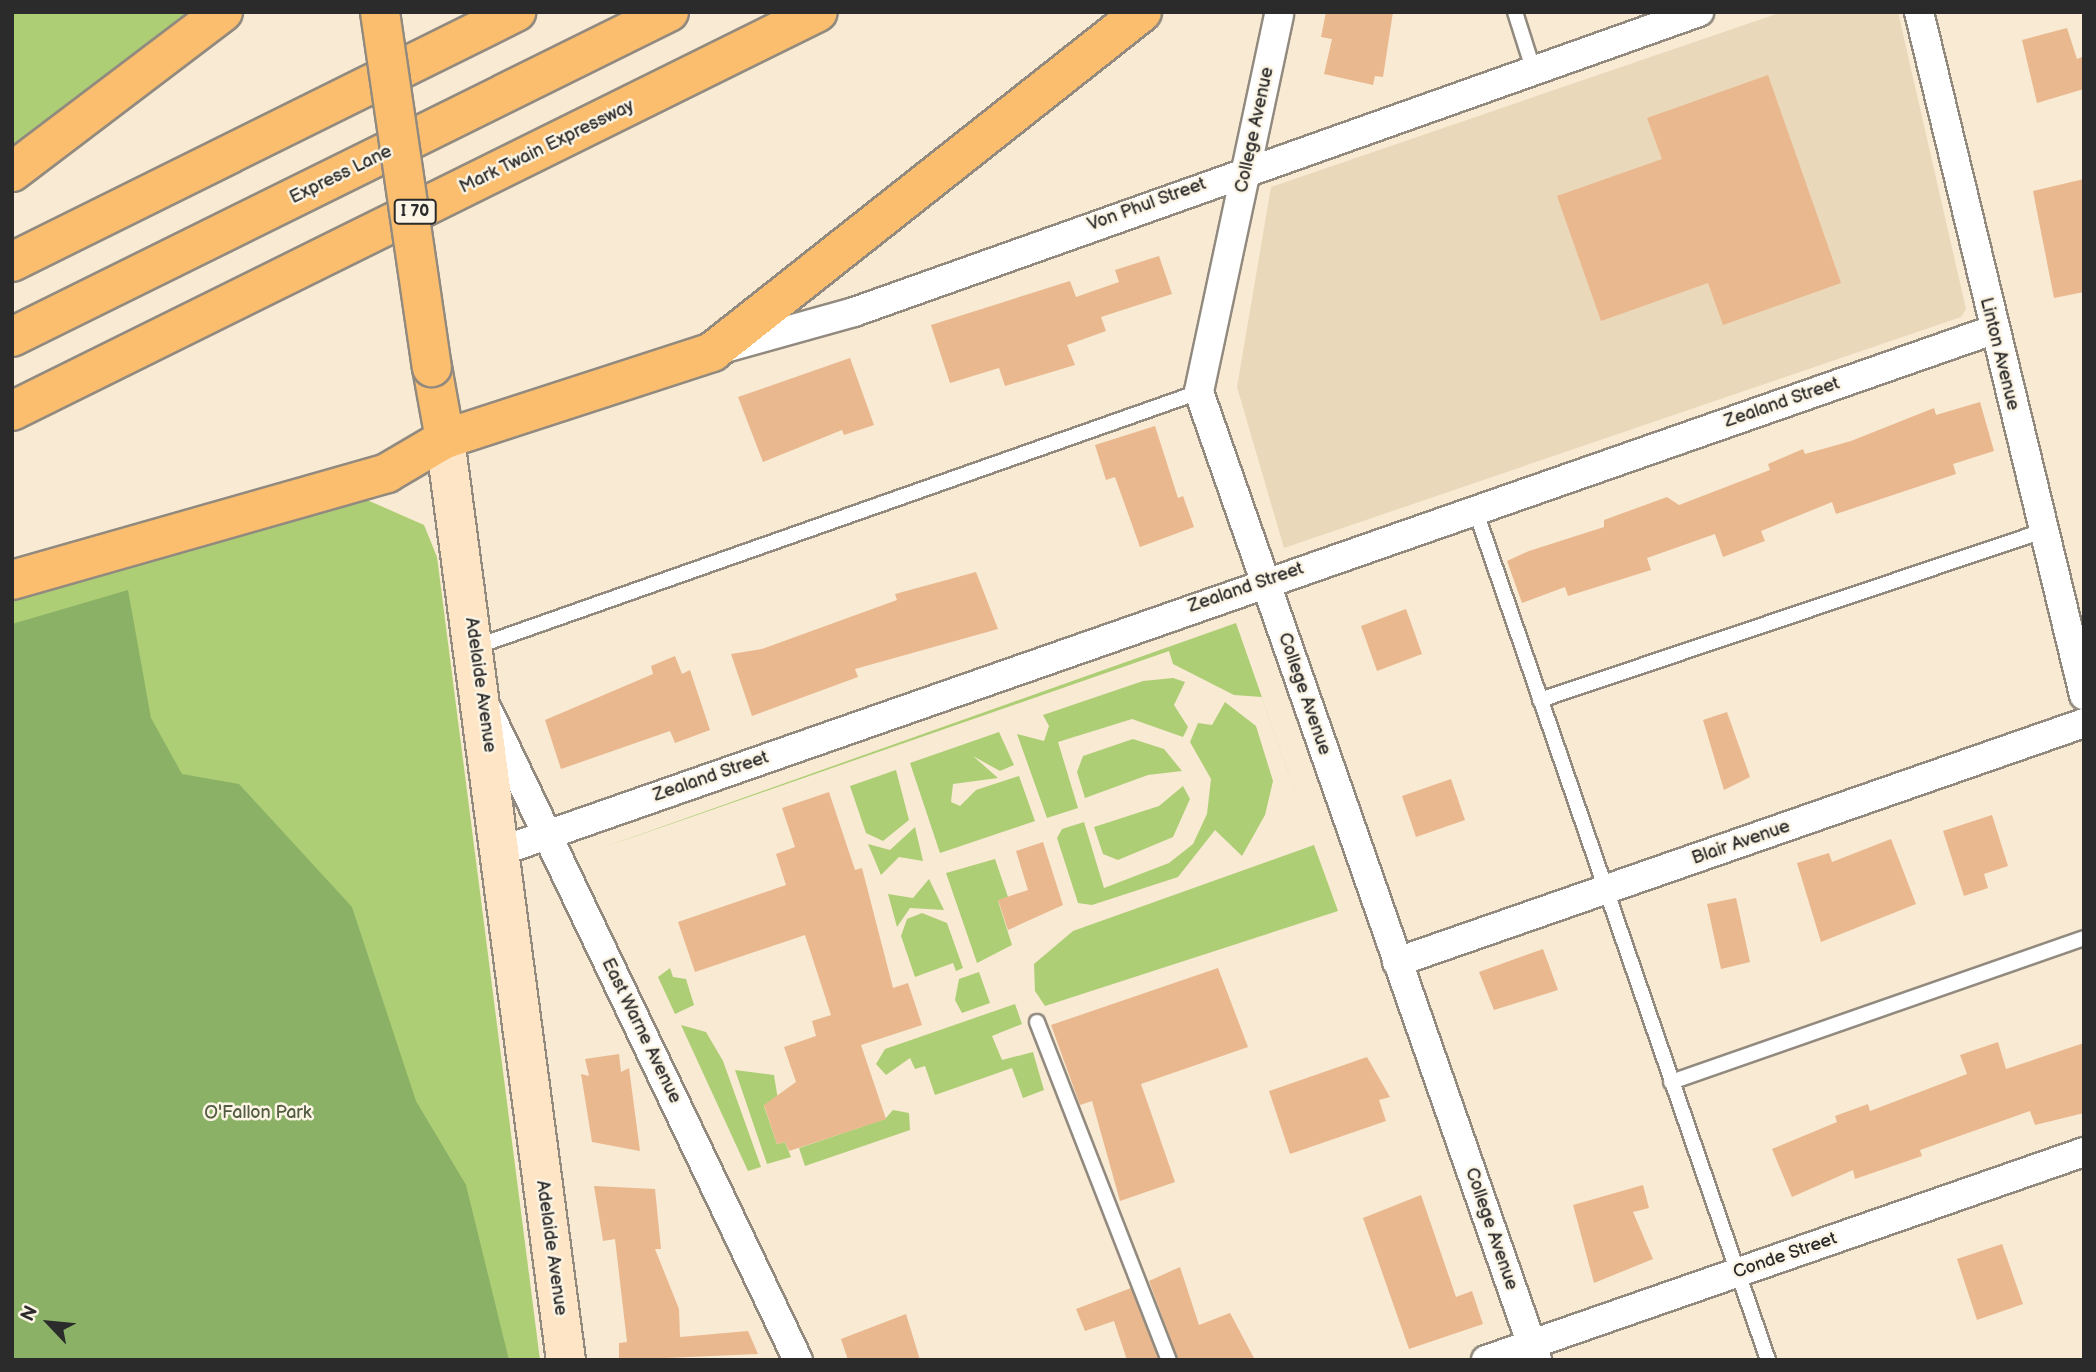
<!DOCTYPE html>
<style>
body{margin:0}
#map{position:relative;width:2096px;height:1372px;overflow:hidden;background:#f8ead3;font-family:"Balsamiq Sans",sans-serif}
div>[style]{position:absolute}
.built>*{inset:0;background:#ead8ba}
.green>*{inset:0;background:#aece75}
.forest>*{inset:0;background:#8ab166}
.building>*{inset:0;background:#eab88f}
.roads{filter:drop-shadow(2px 0 #928a7f) drop-shadow(-2px 0 #928a7f) drop-shadow(0 2px #928a7f) drop-shadow(0 -2px #928a7f)}
.service>*{height:14px;margin:-7px;padding:0 7px;transform-origin:7px;border-radius:7px;background:#fff}
.minor>*{height:28px;margin:-14px;padding:0 14px;transform-origin:14px;border-radius:14px;background:#fff}
.secondary>*{height:38px;margin:-19px;padding:0 19px;transform-origin:19px;border-radius:19px;background:#fde5c5}
.primary>*{height:38px;margin:-19px;padding:0 19px;transform-origin:19px;border-radius:19px;background:#fabe6e}
.motorway>*{height:38px;margin:-19px;padding:0 19px;transform-origin:19px;border-radius:19px;background:#fabe6e}
.bridges{filter:drop-shadow(2px 0 #928a7f) drop-shadow(-2px 0 #928a7f) drop-shadow(0 2px #928a7f) drop-shadow(0 -2px #928a7f)}
.primary-bridge>*{height:38px;margin:-19px;padding:0 19px;transform-origin:19px;border-radius:19px;background:#fabe6e}
span{translate:-50% -50%;white-space:nowrap;text-align:center;line-height:1.15;-webkit-text-stroke:5px #fcf5e5;paint-order:stroke}
.shield-label span{padding:2px 5px;background:#fcf5e5;border:2px solid;border-radius:5px;-webkit-text-stroke-width:0}
.shield-label{font-size:16px;color:#2b2b2b;font-weight:700}
.street-label{font-size:18px;color:#2b2b2b}
.park-label{font-size:18px;color:#525c41}
.frame{position:absolute;inset:0;border:14px solid #2b2b2b;pointer-events:none}
.north{position:absolute;left:14px;top:1288px;width:70px;height:70px;-webkit-text-stroke:5px #fcf5e5;paint-order:stroke;rotate:296deg;font-size:19px;font-weight:700;line-height:28px;text-align:center;color:#2b2b2b}
.north::after{content:'';display:block;margin:auto;width:24px;height:32px;background:#2b2b2b;clip-path:polygon(50% 0,100% 100%,50% 72%,0 100%)}
</style>
<div id="map">
<div class="built">
<div style="clip-path:polygon(1782px 12px,1898px 12px,1966px 309px,1961px 317px,1284px 548px,1237px 387px,1271px 187px)"></div>
</div>
<div class="green">
<div style="clip-path:polygon(12px 12px,200px 12px,12px 159px)"></div>
<div style="clip-path:polygon(358px 496px,424px 525px,437px 557px,540px 1360px,12px 1360px,12px 600px)"></div>
<div style="clip-path:polygon(1236px 623px,1309px 832px,1262px 697px,1234px 695px,1173px 664px,1169px 651px,599px 849px)"></div>
<div style="clip-path:polygon(1173px 678px,1185px 682px,1174px 705px,1188px 727px,1183px 737px,1132px 719px,1058px 742px,1078px 808px,1047px 818px,1017px 734px,1044px 741px,1049px 726px,1043px 715px,1143px 681px)"></div>
<div style="clip-path:polygon(1225px 702px,1256px 726px,1273px 781px,1265px 815px,1242px 856px,1215px 830px,1178px 877px,1092px 905px,1078px 903px,1057px 838px,1062px 829px,1084px 822px,1104px 888px,1169px 863px,1193px 844px,1207px 814px,1211px 779px,1190px 742px,1198px 723px,1212px 725px)"></div>
<div style="clip-path:polygon(999px 732px,1014px 765px,1000px 771px,973px 756px,998px 778px,953px 784px,951px 802px,960px 806px,976px 790px,1019px 776px,1035px 821px,940px 853px,910px 763px)"></div>
<div style="clip-path:polygon(1133px 739px,1164px 749px,1182px 771px,1148px 775px,1085px 798px,1077px 772px,1083px 756px)"></div>
<div style="clip-path:polygon(896px 770px,909px 820px,883px 841px,866px 833px,850px 786px)"></div>
<div style="clip-path:polygon(1183px 786px,1190px 799px,1173px 837px,1118px 860px,1103px 854px,1094px 827px,1159px 806px)"></div>
<div style="clip-path:polygon(915px 827px,923px 861px,899px 857px,881px 875px,868px 844px,890px 850px)"></div>
<div style="clip-path:polygon(1314px 845px,1338px 911px,1045px 1006px,1035px 991px,1034px 964px,1073px 931px)"></div>
<div style="clip-path:polygon(995px 859px,1008px 897px,998px 901px,1012px 945px,977px 963px,946px 873px)"></div>
<div style="clip-path:polygon(929px 879px,944px 910px,910px 908px,897px 927px,888px 894px,913px 898px)"></div>
<div style="clip-path:polygon(922px 913px,947px 923px,963px 968px,956px 971px,953px 963px,915px 977px,901px 936px,907px 919px)"></div>
<div style="clip-path:polygon(670px 968px,673px 977px,686px 979px,694px 1005px,675px 1014px,658px 977px)"></div>
<div style="clip-path:polygon(979px 972px,990px 1003px,962px 1013px,955px 1000px,959px 979px)"></div>
<div style="clip-path:polygon(1015px 1004px,1022px 1024px,992px 1036px,1002px 1060px,1033px 1052px,1044px 1090px,1023px 1098px,1012px 1068px,935px 1095px,925px 1066px,915px 1069px,910px 1058px,886px 1075px,876px 1064px,885px 1049px)"></div>
<div style="clip-path:polygon(681px 1025px,706px 1032px,723px 1061px,761px 1167px,748px 1171px)"></div>
<div style="clip-path:polygon(735px 1070px,774px 1075px,778px 1100px,764px 1106px,777px 1144px,785px 1142px,791px 1157px,767px 1164px)"></div>
<div style="clip-path:polygon(893px 1110px,909px 1113px,910px 1130px,805px 1166px,799px 1148px,885px 1119px)"></div>
</div>
<div class="forest">
<div style="clip-path:polygon(128px 590px,151px 718px,182px 774px,239px 784px,352px 907px,416px 1101px,466px 1185px,509px 1360px,12px 1360px,12px 624px)"></div>
</div>
<div class="building">
<div style="clip-path:polygon(1326px 12px,1393px 12px,1383px 77px,1375px 76px,1373px 85px,1324px 74px,1332px 39px,1321px 37px)"></div>
<div style="clip-path:polygon(2067px 28px,2077px 59px,2084px 56px,2084px 89px,2037px 103px,2022px 40px)"></div>
<div style="clip-path:polygon(1768px 75px,1841px 283px,1723px 325px,1708px 283px,1601px 321px,1557px 196px,1662px 159px,1647px 118px)"></div>
<div style="clip-path:polygon(2084px 179px,2084px 292px,2054px 298px,2033px 191px)"></div>
<div style="clip-path:polygon(1159px 256px,1172px 294px,1101px 317px,1106px 331px,1067px 345px,1075px 365px,1005px 386px,999px 368px,950px 383px,931px 325px,1070px 281px,1076px 297px,1119px 282px,1115px 270px)"></div>
<div style="clip-path:polygon(850px 358px,874px 425px,844px 435px,842px 430px,763px 462px,738px 397px)"></div>
<div style="clip-path:polygon(1980px 402px,1994px 451px,1953px 464px,1956px 474px,1836px 514px,1832px 502px,1761px 531px,1765px 541px,1723px 557px,1715px 534px,1647px 558px,1651px 570px,1568px 596px,1565px 587px,1522px 603px,1507px 561px,1529px 551px,1604px 527px,1604px 520px,1667px 497px,1679px 505px,1770px 470px,1768px 464px,1803px 449px,1805px 454px,1851px 441px,1934px 408px,1936px 415px)"></div>
<div style="clip-path:polygon(1155px 426px,1178px 498px,1183px 496px,1194px 527px,1140px 547px,1115px 477px,1106px 480px,1095px 445px)"></div>
<div style="clip-path:polygon(976px 572px,998px 629px,855px 669px,858px 677px,752px 716px,731px 654px,762px 649px,897px 600px,895px 594px)"></div>
<div style="clip-path:polygon(1406px 609px,1422px 654px,1377px 671px,1361px 626px)"></div>
<div style="clip-path:polygon(675px 656px,682px 674px,690px 670px,710px 730px,675px 743px,670px 731px,561px 769px,545px 720px,653px 674px,651px 666px)"></div>
<div style="clip-path:polygon(1727px 712px,1750px 777px,1724px 790px,1703px 720px)"></div>
<div style="clip-path:polygon(1451px 779px,1465px 820px,1416px 837px,1402px 796px)"></div>
<div style="clip-path:polygon(829px 792px,855px 870px,862px 868px,893px 988px,908px 983px,922px 1025px,861px 1045px,886px 1119px,789px 1151px,785px 1142px,777px 1144px,764px 1105px,796px 1082px,784px 1047px,816px 1036px,812px 1021px,831px 1015px,805px 935px,695px 972px,678px 922px,786px 885px,776px 854px,795px 847px,782px 808px)"></div>
<div style="clip-path:polygon(1992px 815px,2008px 866px,1984px 874px,1988px 888px,1964px 896px,1943px 831px)"></div>
<div style="clip-path:polygon(1891px 839px,1916px 904px,1821px 942px,1797px 863px,1829px 853px,1832px 862px)"></div>
<div style="clip-path:polygon(1043px 842px,1063px 905px,1008px 930px,998px 900px,1028px 890px,1016px 851px)"></div>
<div style="clip-path:polygon(1736px 898px,1750px 962px,1721px 969px,1707px 904px)"></div>
<div style="clip-path:polygon(1543px 949px,1558px 990px,1494px 1010px,1479px 972px)"></div>
<div style="clip-path:polygon(1218px 968px,1248px 1047px,1141px 1084px,1175px 1182px,1120px 1201px,1092px 1101px,1080px 1105px,1051px 1025px)"></div>
<div style="clip-path:polygon(1998px 1042px,2006px 1069px,2084px 1043px,2084px 1113px,2035px 1125px,2030px 1111px,1920px 1150px,1922px 1156px,1855px 1179px,1853px 1170px,1792px 1197px,1772px 1149px,1837px 1122px,1835px 1116px,1868px 1104px,1870px 1111px,1967px 1074px,1960px 1055px)"></div>
<div style="clip-path:polygon(619px 1054px,621px 1072px,629px 1068px,640px 1151px,592px 1142px,581px 1074px,589px 1076px,585px 1059px)"></div>
<div style="clip-path:polygon(1367px 1057px,1390px 1097px,1379px 1100px,1386px 1121px,1290px 1154px,1269px 1091px)"></div>
<div style="clip-path:polygon(1643px 1185px,1649px 1208px,1633px 1212px,1653px 1259px,1594px 1283px,1573px 1205px)"></div>
<div style="clip-path:polygon(594px 1186px,655px 1189px,661px 1249px,655px 1249px,679px 1309px,680px 1337px,748px 1331px,758px 1354px,619px 1360px,619px 1343px,627px 1342px,615px 1239px,603px 1241px)"></div>
<div style="clip-path:polygon(1421px 1195px,1456px 1297px,1472px 1291px,1483px 1324px,1409px 1349px,1363px 1218px)"></div>
<div style="clip-path:polygon(2002px 1244px,2023px 1304px,1977px 1320px,1957px 1259px)"></div>
<div style="clip-path:polygon(1180px 1267px,1199px 1325px,1230px 1313px,1255px 1360px,1178px 1360px,1149px 1281px)"></div>
<div style="clip-path:polygon(1131px 1288px,1159px 1360px,1127px 1360px,1114px 1321px,1085px 1331px,1076px 1309px)"></div>
<div style="clip-path:polygon(906px 1314px,920px 1360px,848px 1360px,841px 1339px)"></div>
</div>
<div class="roads">
<div class="service">
<div style="left:1515px;top:12px;width:63px;rotate:72.4deg"></div>
<div style="left:1475px;top:509px;width:900px;rotate:71deg"></div>
<div style="left:475px;top:647px;width:768px;rotate:-19.4deg"></div>
<div style="left:1540px;top:700px;width:531px;rotate:-18.57deg"></div>
<div style="left:1037px;top:1022px;width:363px;rotate:68.7deg"></div>
<div style="left:1671px;top:1082px;width:437px;rotate:-19.2deg"></div>
</div>
<div class="minor">
<div style="left:1919px;top:12px;width:703px;rotate:76.42deg"></div>
<div style="left:1279px;top:15px;width:385px;rotate:102deg"></div>
<div style="left:1199px;top:392px;width:1025px;rotate:70.75deg"></div>
<div style="left:725px;top:348px;width:134px;rotate:-15.6deg"></div>
<div style="left:854px;top:312px;width:897px;rotate:-19.55deg"></div>
<div style="left:488px;top:711px;width:719px;rotate:64.47deg"></div>
<div style="left:501px;top:851px;width:1580px;rotate:-19.25deg"></div>
<div style="left:1397px;top:962px;width:727px;rotate:-19.18deg"></div>
<div style="left:1486px;top:1360px;width:633px;rotate:-19.18deg"></div>
</div>
<div class="secondary">
<div style="left:445px;top:439px;width:929px;rotate:82.52deg"></div>
</div>
<div class="primary">
<div style="left:432px;top:367px;width:73px;rotate:79.8deg"></div>
</div>
<div class="motorway">
<div style="left:12px;top:172px;width:265px;rotate:-37.2deg"></div>
<div style="left:12px;top:262px;width:563px;rotate:-26.38deg"></div>
<div style="left:12px;top:337px;width:733px;rotate:-26.32deg"></div>
<div style="left:12px;top:411px;width:899px;rotate:-26.34deg"></div>
<div style="left:12px;top:580px;width:390px;rotate:-15.9deg"></div>
<div style="left:387px;top:473px;width:67px;rotate:-30.4deg"></div>
<div style="left:445px;top:439px;width:281px;rotate:-18deg"></div>
<div style="left:712px;top:352px;width:548px;rotate:-38.33deg"></div>
</div>
</div>
<div class="bridges">
<div class="primary-bridge">
<div style="left:380px;top:12px;width:359px;rotate:81.7deg"></div>
</div>
</div>
<div class="shield-label">
<span style="left:415px;top:212px">I 70</span>
</div>
<div class="street-label">
<span style="left:1255px;top:130px;rotate:-78deg">College Avenue</span>
<span style="left:547px;top:147px;rotate:-26deg">Mark Twain Expressway</span>
<span style="left:341px;top:175px;rotate:-26deg">Express Lane</span>
<span style="left:1147px;top:205px;rotate:-20deg">Von Phul Street</span>
<span style="left:1999px;top:354px;rotate:76deg">Linton Avenue</span>
<span style="left:1782px;top:403px;rotate:-19deg">Zealand Street</span>
<span style="left:1246px;top:588px;rotate:-19deg">Zealand Street</span>
<span style="left:480px;top:685px;rotate:82deg">Adelaide Avenue</span>
<span style="left:1304px;top:694px;rotate:71deg">College Avenue</span>
<span style="left:711px;top:777px;rotate:-19deg">Zealand Street</span>
<span style="left:1741px;top:843px;rotate:-19deg">Blair Avenue</span>
<span style="left:641px;top:1031px;rotate:64deg">East Warne Avenue</span>
<span style="left:1491px;top:1229px;rotate:71deg">College Avenue</span>
<span style="left:551px;top:1248px;rotate:82deg">Adelaide Avenue</span>
<span style="left:1785px;top:1256px;rotate:-19deg">Conde Street</span>
</div>
<div class="park-label">
<span style="left:258px;top:1113px">O'Fallon Park</span>
</div>
<div class="frame"></div>
<div class="north">N</div>
</div>
